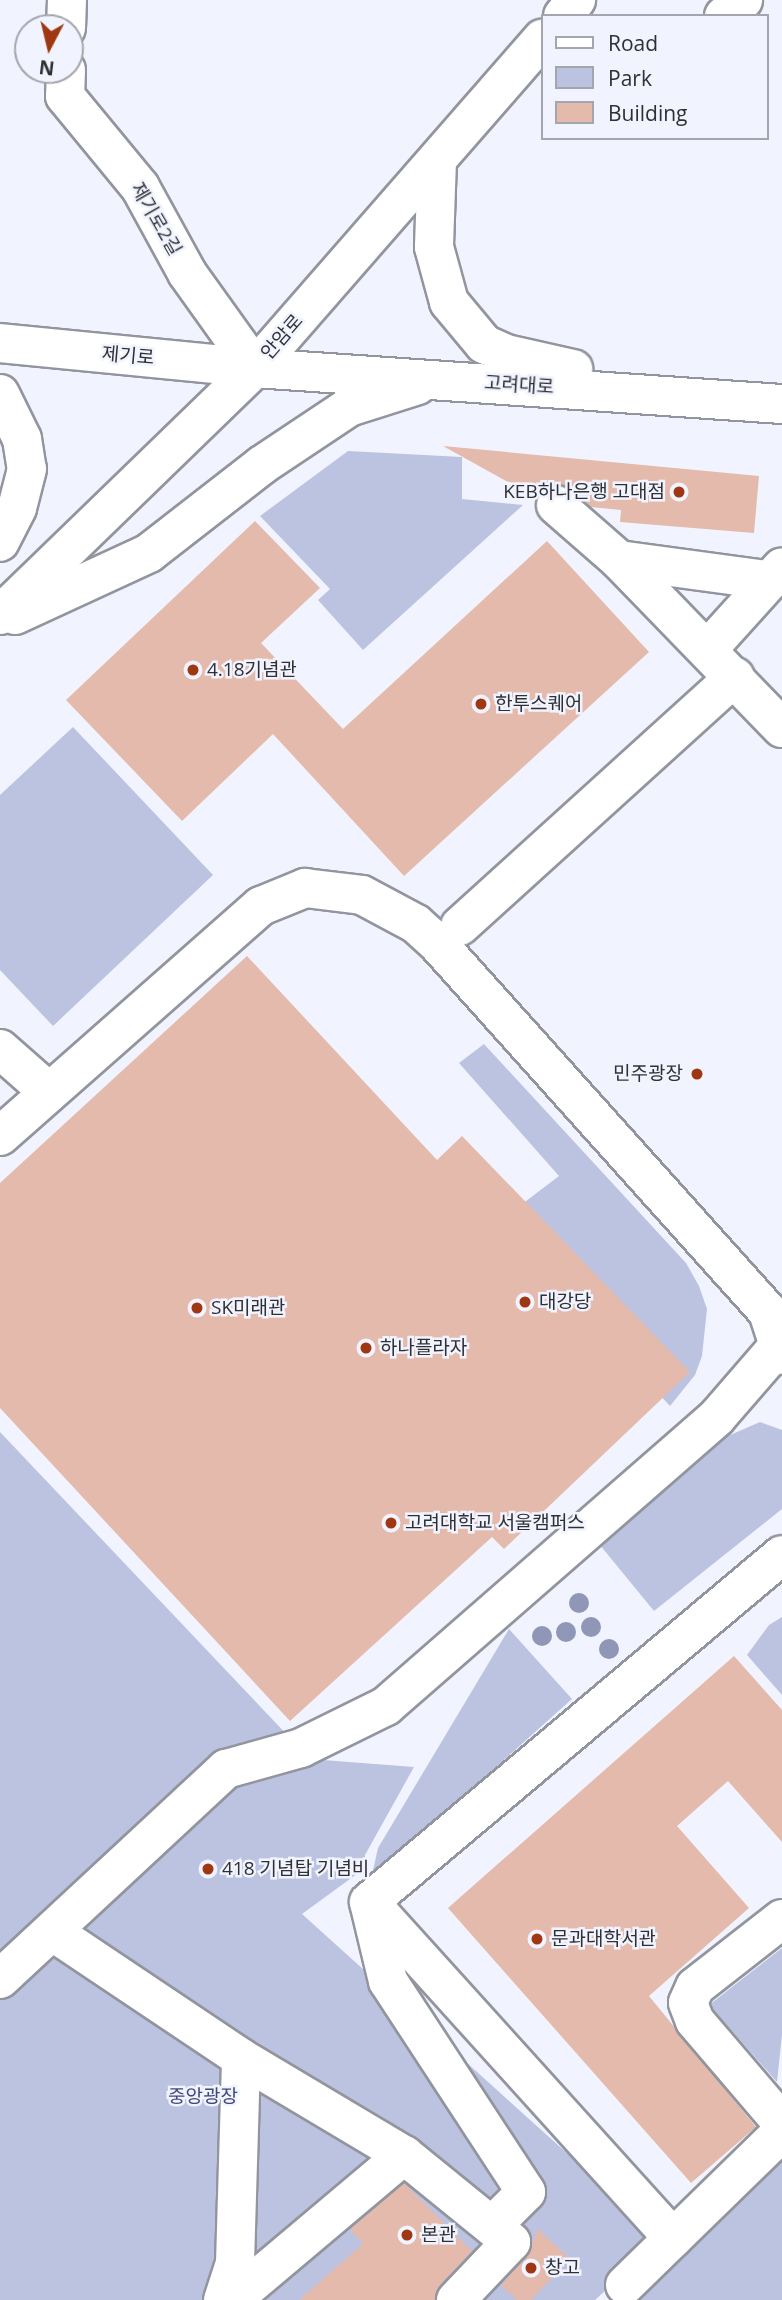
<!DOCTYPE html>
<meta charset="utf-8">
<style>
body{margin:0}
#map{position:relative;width:782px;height:2300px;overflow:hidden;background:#f1f4fe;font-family:"Open Sans","Noto Sans KR",sans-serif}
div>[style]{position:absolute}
.green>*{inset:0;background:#bcc3e1}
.building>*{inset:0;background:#e4baac}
.roads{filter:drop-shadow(2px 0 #92959e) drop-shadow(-2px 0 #92959e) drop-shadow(0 2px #92959e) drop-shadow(0 -2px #92959e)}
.minor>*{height:38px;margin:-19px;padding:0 19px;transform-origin:19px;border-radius:19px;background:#fff}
.major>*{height:38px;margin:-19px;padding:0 19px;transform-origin:19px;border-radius:19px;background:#fff}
.trees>*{width:20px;height:20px;margin:-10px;border-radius:50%;background:#9096b5}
.dots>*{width:19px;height:19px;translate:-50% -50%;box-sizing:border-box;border:4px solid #f1f4fe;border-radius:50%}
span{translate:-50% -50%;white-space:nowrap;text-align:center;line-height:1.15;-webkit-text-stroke:5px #f1f4fe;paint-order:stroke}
.street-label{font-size:19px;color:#2f3034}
.poi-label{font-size:19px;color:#2f3034}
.right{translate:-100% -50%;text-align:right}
.left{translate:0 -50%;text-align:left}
.park-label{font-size:19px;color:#41497a}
.legend{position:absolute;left:541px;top:14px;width:228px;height:126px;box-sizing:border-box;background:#f1f4fe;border:2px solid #a3a6ad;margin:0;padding:9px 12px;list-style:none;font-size:21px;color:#2f3034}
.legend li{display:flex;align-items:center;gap:14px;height:35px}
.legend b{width:35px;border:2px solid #a3a6ad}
.north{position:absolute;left:14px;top:14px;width:70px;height:70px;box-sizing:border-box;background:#f1f4fe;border:2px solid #a3a6ad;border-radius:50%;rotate:187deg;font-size:19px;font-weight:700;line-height:28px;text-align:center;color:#2f3034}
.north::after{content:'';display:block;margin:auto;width:24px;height:32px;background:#9f3812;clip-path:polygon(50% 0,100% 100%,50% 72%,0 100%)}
</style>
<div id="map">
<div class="green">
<div style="clip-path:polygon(348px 451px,462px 457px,462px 499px,523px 505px,363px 650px,318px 600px,330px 589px,260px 516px)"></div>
<div style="clip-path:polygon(73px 727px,213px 875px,53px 1026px,0 970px,0 795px)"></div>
<div style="clip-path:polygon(484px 1044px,686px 1263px,699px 1286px,707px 1309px,702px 1356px,695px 1375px,670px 1406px,523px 1248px,505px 1217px,559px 1176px,459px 1063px)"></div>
<div style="clip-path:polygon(760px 1422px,782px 1430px,782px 1509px,654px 1611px,595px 1539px,705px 1446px)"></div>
<div style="clip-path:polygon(0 1432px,310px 1759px,414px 1767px,365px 1855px,365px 1868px,302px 1914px,662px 2239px,595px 2300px,0 2300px)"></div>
<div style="clip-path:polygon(782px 1617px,782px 1695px,747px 1655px,769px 1625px)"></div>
<div style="clip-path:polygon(509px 1629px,572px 1699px,371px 1879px,378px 1848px)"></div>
<div style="clip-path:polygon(782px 1948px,782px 2035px,777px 2082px,709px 2005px)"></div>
<div style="clip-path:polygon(782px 2145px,782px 2300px,612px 2300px)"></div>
</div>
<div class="building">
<div style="clip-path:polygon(443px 446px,759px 476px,754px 533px,620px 522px,621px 510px,591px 507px,561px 484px,539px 491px,506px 481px)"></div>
<div style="clip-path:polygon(255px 521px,320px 588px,261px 643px,343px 729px,547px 541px,649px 652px,404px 876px,273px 734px,182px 821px,66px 700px)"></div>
<div style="clip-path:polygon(247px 956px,437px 1160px,462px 1136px,690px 1372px,504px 1549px,492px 1537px,290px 1721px,0 1408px,0 1183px)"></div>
<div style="clip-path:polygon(734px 1656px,782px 1710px,782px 1842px,728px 1781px,677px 1826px,749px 1908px,649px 1996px,756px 2127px,691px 2183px,448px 1908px)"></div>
<div style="clip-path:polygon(404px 2183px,472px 2251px,440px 2285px,435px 2300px,299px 2300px,363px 2244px,350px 2229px)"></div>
<div style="clip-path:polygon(538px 2229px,570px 2259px,531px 2300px,517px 2300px,501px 2285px,527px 2256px)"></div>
</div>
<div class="roads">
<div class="minor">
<div style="left:724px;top:16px;width:25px;rotate:-40deg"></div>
<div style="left:66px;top:28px;width:28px;rotate:-88deg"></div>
<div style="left:66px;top:70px;width:26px;rotate:92deg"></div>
<div style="left:65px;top:96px;width:118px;rotate:50.5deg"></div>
<div style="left:140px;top:187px;width:98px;rotate:61.3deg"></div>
<div style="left:187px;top:273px;width:117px;rotate:54.4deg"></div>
<div style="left:556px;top:505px;width:84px;rotate:41.1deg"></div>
<div style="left:619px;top:560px;width:234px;rotate:45.9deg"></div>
<div style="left:619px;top:560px;width:149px;rotate:7.7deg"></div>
<div style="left:708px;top:649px;width:110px;rotate:-47.9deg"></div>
<div style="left:460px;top:926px;width:371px;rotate:-42.2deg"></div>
<div style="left:0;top:1049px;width:65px;rotate:41.3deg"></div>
<div style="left:0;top:1136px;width:348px;rotate:-41.4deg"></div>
<div style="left:261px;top:906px;width:48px;rotate:-22.2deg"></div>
<div style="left:305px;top:888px;width:57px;rotate:7deg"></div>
<div style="left:362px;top:895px;width:61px;rotate:28.2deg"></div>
<div style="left:416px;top:924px;width:30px;rotate:42deg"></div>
<div style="left:438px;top:944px;width:494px;rotate:48.1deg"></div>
<div style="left:768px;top:1312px;width:45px;rotate:72deg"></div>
<div style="left:372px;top:1905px;width:449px;rotate:47.9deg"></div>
<div style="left:782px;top:1919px;width:110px;rotate:142deg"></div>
<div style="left:695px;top:1987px;width:17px;rotate:114deg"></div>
<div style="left:688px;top:2003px;width:19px;rotate:69deg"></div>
<div style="left:695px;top:2021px;width:134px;rotate:49.5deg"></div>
<div style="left:53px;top:1932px;width:226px;rotate:33.8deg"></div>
<div style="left:241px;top:2058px;width:190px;rotate:30.8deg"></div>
<div style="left:404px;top:2155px;width:138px;rotate:39.1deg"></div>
<div style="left:511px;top:2242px;width:80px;rotate:133.5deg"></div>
<div style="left:0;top:1979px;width:309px;rotate:-42.9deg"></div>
<div style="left:226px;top:1769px;width:78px;rotate:-15.6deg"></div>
<div style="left:301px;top:1748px;width:95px;rotate:-26.3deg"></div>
<div style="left:386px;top:1706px;width:439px;rotate:-41.1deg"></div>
<div style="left:717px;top:1417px;width:99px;rotate:-49.1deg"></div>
<div style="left:492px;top:2226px;width:48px;rotate:-45deg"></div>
<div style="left:526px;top:2192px;width:252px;rotate:-123.2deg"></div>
<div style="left:388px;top:1981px;width:81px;rotate:-103.5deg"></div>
<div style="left:369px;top:1902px;width:539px;rotate:-40.04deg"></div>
<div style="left:625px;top:2285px;width:219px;rotate:-44.3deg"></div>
<div style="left:223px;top:2300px;width:39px;rotate:-72deg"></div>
<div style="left:235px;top:2263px;width:205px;rotate:-88.3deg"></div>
<div style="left:232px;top:2300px;width:225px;rotate:-40.1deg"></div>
</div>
<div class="major">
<div style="left:563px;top:16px;width:21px;rotate:-51deg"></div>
<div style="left:437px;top:160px;width:87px;rotate:92deg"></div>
<div style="left:434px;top:247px;width:57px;rotate:74.7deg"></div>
<div style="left:449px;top:302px;width:55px;rotate:50.2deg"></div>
<div style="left:484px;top:344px;width:24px;rotate:24deg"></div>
<div style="left:506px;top:354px;width:69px;rotate:12.6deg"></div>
<div style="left:0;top:343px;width:256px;rotate:5.6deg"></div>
<div style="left:255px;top:368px;width:528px;rotate:3.91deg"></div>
<div style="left:0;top:394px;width:50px;rotate:63.9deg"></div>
<div style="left:22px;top:439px;width:30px;rotate:81deg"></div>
<div style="left:27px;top:469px;width:40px;rotate:104.4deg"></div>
<div style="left:17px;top:508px;width:38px;rotate:117deg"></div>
<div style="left:0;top:615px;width:355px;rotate:-44.1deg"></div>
<div style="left:255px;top:368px;width:437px;rotate:-48.9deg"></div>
<div style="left:15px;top:615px;width:148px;rotate:-24.8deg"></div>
<div style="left:149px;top:553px;width:143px;rotate:-37.9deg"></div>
<div style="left:262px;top:465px;width:105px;rotate:-33.7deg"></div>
<div style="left:349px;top:407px;width:72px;rotate:-17.7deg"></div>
</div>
</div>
<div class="trees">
<div style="left:579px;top:1603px"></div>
<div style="left:591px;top:1627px"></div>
<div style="left:566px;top:1632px"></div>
<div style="left:542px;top:1636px"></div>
<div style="left:609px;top:1649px"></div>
</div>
<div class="dots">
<div style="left:679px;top:492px;background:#9f3812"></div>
<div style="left:193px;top:670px;background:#9f3812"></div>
<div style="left:481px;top:704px;background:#9f3812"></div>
<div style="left:697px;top:1074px;background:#9f3812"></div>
<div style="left:525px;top:1302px;background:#9f3812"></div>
<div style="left:197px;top:1308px;background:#9f3812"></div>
<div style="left:366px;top:1348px;background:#9f3812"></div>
<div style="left:391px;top:1523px;background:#9f3812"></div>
<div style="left:208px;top:1869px;background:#9f3812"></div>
<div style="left:537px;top:1939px;background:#9f3812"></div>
<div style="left:407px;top:2235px;background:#9f3812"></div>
<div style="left:531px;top:2268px;background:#9f3812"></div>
</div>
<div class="street-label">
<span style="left:156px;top:219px;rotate:60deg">제기로2길</span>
<span style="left:282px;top:337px;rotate:-49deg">안암로</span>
<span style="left:128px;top:356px;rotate:5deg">제기로</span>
<span style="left:519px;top:385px;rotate:4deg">고려대로</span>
</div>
<div class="poi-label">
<span class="right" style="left:665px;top:492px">KEB하나은행 고대점</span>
<span class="left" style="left:207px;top:670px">4.18기념관</span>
<span class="left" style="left:495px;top:704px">한투스퀘어</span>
<span class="right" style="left:683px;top:1074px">민주광장</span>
<span class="left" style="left:539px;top:1302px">대강당</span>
<span class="left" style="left:211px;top:1308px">SK미래관</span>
<span class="left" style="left:380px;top:1348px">하나플라자</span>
<span class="left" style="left:405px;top:1523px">고려대학교 서울캠퍼스</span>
<span class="left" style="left:222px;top:1869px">418 기념탑 기념비</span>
<span class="left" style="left:551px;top:1939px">문과대학서관</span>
<span class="left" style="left:421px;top:2235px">본관</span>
<span class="left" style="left:545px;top:2268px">창고</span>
</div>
<div class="park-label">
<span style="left:203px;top:2097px">중앙광장</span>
</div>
<ul class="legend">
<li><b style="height:9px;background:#fff"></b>Road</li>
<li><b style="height:19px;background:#bcc3e1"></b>Park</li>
<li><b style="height:19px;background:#e4baac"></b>Building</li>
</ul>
<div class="north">N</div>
</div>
